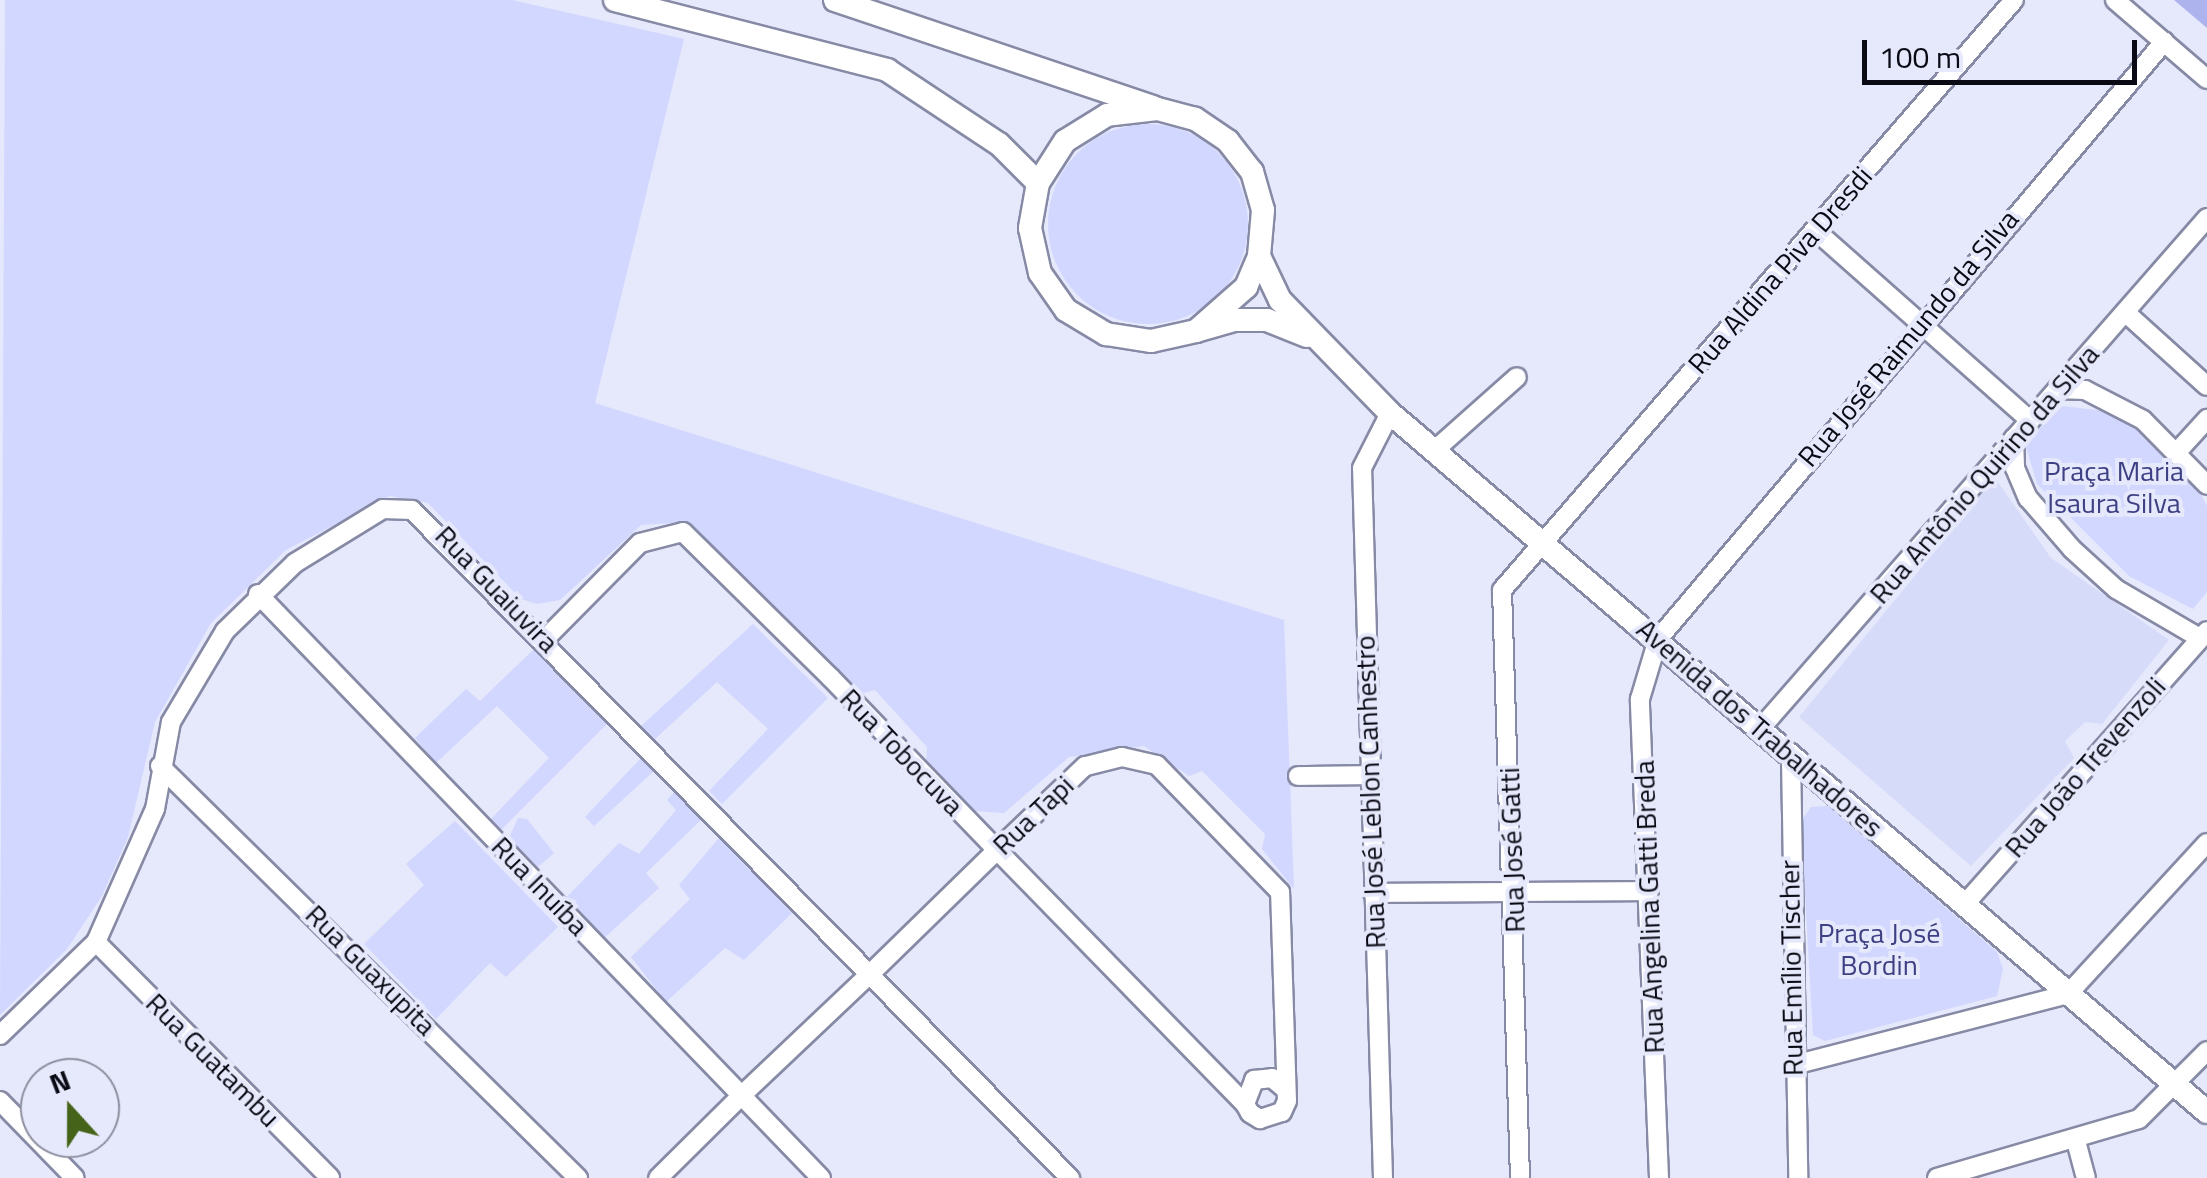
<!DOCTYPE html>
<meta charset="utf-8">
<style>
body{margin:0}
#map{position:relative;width:2207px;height:1178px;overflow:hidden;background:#e6e8fb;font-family:"Titillium Web",sans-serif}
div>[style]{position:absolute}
.built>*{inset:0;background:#d6dbf9}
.green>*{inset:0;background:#d2d7ff}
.round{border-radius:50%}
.building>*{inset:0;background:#adb4ed}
.roads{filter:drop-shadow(2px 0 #868aa5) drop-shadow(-2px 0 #868aa5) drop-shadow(0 2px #868aa5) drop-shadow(0 -2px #868aa5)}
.minor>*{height:18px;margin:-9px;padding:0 9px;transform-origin:9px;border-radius:9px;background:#fff}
.tertiary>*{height:22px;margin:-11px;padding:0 11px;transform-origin:11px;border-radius:11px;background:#fff}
span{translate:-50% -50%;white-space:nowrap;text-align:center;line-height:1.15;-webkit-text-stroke:8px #e6e8fb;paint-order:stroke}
.street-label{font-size:28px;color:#090a14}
.park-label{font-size:28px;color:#3e4084}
.north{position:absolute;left:20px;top:1058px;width:100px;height:100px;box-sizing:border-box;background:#e6e8fb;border:2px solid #8e8f9f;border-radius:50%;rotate:339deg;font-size:28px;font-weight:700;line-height:40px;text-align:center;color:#090a14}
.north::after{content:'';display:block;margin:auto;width:35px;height:45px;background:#466419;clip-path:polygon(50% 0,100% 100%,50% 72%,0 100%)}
.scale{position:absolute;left:1862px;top:40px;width:275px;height:45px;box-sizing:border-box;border:5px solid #090a14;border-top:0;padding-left:12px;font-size:30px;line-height:35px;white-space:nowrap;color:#090a14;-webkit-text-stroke:8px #e6e8fb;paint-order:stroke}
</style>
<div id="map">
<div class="built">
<div style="clip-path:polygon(1995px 478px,2051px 558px,2169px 640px,2102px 724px,2085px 722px,2065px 741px,2074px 758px,1971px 866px,1799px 717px)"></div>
</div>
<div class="green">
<div style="clip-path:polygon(5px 0,512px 0,684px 39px,595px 403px,1284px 620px,1294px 889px,1262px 849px,1265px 834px,1202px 771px,1189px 776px,1144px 746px,1069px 757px,1004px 813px,975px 811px,926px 763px,927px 747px,875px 690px,859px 694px,686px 522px,641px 525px,560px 600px,537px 604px,521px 599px,428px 503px,390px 496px,286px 550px,211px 623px,155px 722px,128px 837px,102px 896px,67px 949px,0 1015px)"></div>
<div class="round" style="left:1048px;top:124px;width:200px;height:200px"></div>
<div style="clip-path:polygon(2063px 406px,2121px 413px,2199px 491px,2207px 506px,2207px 592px,2193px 609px,2129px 576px,2037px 484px,2025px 443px)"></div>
<div style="clip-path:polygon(753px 624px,828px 698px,722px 804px,709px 791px,768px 729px,717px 682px,655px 739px,641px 726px)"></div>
<div style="clip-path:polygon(534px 649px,608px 723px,498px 833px,487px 823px,549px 758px,497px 706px,436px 763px,415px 738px,466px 689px,480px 701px)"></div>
<div style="clip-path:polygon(641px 758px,654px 771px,594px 826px,585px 817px)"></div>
<div style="clip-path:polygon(675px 791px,702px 819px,646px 873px,659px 888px,602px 940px,565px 899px,619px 843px,639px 854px,676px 810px,667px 800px)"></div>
<div style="clip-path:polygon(1828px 806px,1997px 952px,2003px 969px,1997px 996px,1825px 1041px,1813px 1035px,1801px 821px,1811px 807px)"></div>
<div style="clip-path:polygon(518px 818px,527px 819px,554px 853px,538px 867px,508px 840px)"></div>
<div style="clip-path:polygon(455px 821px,558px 927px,506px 977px,490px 963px,436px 1019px,364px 944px,424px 885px,406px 864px)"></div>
<div style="clip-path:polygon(719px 838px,792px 913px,744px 960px,725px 948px,666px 1002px,631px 957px,690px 899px,679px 885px)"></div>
</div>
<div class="building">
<div style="clip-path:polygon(2174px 0,2207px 0,2207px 28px)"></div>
</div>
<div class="roads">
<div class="minor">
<div style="left:2115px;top:0;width:121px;rotate:40.7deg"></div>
<div style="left:1816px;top:231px;width:286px;rotate:41.5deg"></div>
<div style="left:2125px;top:312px;width:110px;rotate:42.1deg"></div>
<div style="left:2057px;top:389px;width:28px;rotate:2deg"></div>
<div style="left:2085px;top:390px;width:65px;rotate:27.3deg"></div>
<div style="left:2143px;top:420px;width:91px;rotate:45.4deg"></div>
<div style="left:2014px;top:438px;width:30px;rotate:88deg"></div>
<div style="left:2015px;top:468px;width:33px;rotate:67deg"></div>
<div style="left:2028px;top:498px;width:67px;rotate:49.2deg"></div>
<div style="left:2072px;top:549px;width:59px;rotate:42.3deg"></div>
<div style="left:2116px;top:589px;width:97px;rotate:30.3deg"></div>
<div style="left:1436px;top:449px;width:108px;rotate:-41.6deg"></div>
<div style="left:2177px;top:452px;width:45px;rotate:-47.7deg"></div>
<div style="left:258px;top:594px;width:811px;rotate:46.05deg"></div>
<div style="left:545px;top:639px;width:135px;rotate:-45.3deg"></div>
<div style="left:640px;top:543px;width:44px;rotate:-14.3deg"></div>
<div style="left:683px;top:532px;width:208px;rotate:44.6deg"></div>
<div style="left:831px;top:678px;width:239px;rotate:46deg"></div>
<div style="left:997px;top:850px;width:355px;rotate:45.7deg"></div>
<div style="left:1245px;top:1104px;width:10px;rotate:61deg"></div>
<div style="left:1250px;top:1113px;width:12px;rotate:31deg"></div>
<div style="left:1260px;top:1119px;width:23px;rotate:-18deg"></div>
<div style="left:1282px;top:1112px;width:12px;rotate:-66deg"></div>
<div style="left:1287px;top:1101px;width:209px;rotate:-91.9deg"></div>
<div style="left:1280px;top:892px;width:177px;rotate:-134.1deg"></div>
<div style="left:1157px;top:765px;width:36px;rotate:-167deg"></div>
<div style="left:1122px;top:757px;width:38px;rotate:166deg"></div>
<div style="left:1085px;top:766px;width:122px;rotate:136.3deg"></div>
<div style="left:997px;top:850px;width:176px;rotate:135.7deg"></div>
<div style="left:871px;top:973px;width:178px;rotate:136.6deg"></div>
<div style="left:742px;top:1095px;width:118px;rotate:135.3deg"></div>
<div style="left:1760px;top:729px;width:679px;rotate:-48.82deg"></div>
<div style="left:1791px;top:758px;width:420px;rotate:89deg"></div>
<div style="left:160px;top:766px;width:587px;rotate:44.59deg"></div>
<div style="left:1298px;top:776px;width:70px;rotate:-0.8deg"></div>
<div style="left:1373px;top:893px;width:276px;rotate:-0.4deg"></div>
<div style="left:1964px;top:905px;width:366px;rotate:-48.4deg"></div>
<div style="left:96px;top:942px;width:332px;rotate:45.2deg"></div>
<div style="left:0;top:1035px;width:134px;rotate:-44.1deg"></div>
<div style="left:96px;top:942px;width:145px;rotate:-66.1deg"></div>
<div style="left:155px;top:809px;width:88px;rotate:-79.6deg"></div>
<div style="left:171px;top:722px;width:106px;rotate:-59.3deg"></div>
<div style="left:225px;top:631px;width:98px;rotate:-44.2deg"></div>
<div style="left:295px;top:563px;width:103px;rotate:-31.5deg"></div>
<div style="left:383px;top:509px;width:29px;rotate:2deg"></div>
<div style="left:412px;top:510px;width:938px;rotate:45.43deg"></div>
<div style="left:1794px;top:1065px;width:283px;rotate:-14.5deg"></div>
<div style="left:2068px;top:994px;width:205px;rotate:-47.4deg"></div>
<div style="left:0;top:1101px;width:107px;rotate:45.8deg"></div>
<div style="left:1245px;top:1104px;width:26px;rotate:-69deg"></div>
<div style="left:1254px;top:1080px;width:18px;rotate:-6deg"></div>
<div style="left:1272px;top:1078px;width:17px;rotate:40deg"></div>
<div style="left:2076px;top:1141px;width:38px;rotate:75deg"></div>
<div style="left:1383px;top:1178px;width:710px;rotate:-91.69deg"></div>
<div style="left:1362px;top:468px;width:62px;rotate:-63deg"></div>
<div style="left:1520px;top:1178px;width:588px;rotate:-91.75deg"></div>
<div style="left:1502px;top:590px;width:781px;rotate:-49.05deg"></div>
<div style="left:1659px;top:1178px;width:479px;rotate:-92.3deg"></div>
<div style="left:1640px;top:699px;width:63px;rotate:-73.3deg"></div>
<div style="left:1658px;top:639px;width:783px;rotate:-49.72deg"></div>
<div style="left:1937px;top:1178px;width:210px;rotate:-16.3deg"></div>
<div style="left:2139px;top:1119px;width:96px;rotate:-45deg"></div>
</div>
<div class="tertiary">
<div style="left:615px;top:0;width:281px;rotate:14.4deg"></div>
<div style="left:887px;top:70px;width:134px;rotate:33.5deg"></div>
<div style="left:999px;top:144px;width:55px;rotate:45deg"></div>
<div style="left:835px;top:0;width:336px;rotate:18.6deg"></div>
<div style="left:1259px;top:256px;width:49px;rotate:64.5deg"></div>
<div style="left:1280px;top:300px;width:158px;rotate:45.8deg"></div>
<div style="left:1390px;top:413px;width:1075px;rotate:40.55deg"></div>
<div style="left:1196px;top:331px;width:67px;rotate:-41.3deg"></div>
<div style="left:1246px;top:287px;width:34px;rotate:-67deg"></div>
<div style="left:1259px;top:256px;width:46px;rotate:-85deg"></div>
<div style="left:1263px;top:210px;width:40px;rotate:-106deg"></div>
<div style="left:1252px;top:172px;width:39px;rotate:-128deg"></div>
<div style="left:1228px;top:141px;width:40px;rotate:-146deg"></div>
<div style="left:1195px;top:119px;width:39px;rotate:-165deg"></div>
<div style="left:1157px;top:109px;width:50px;rotate:173.2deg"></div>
<div style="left:1107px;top:115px;width:49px;rotate:148.2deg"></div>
<div style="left:1065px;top:141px;width:50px;rotate:122.7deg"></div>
<div style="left:1038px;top:183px;width:46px;rotate:100.1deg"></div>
<div style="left:1030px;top:228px;width:46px;rotate:77.5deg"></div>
<div style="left:1040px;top:273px;width:45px;rotate:54.9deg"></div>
<div style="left:1066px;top:310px;width:47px;rotate:31deg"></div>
<div style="left:1106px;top:334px;width:46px;rotate:8.8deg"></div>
<div style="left:1151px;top:341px;width:46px;rotate:-12.5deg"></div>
<div style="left:1196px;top:331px;width:40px;rotate:-16deg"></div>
<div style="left:1234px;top:320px;width:33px"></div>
<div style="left:1267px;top:320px;width:43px;rotate:21.8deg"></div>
</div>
</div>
<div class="street-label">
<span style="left:1780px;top:270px;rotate:-49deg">Rua Aldina Piva Dresdi</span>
<span style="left:1908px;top:338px;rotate:-50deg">Rua José Raimundo da Silva</span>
<span style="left:1984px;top:474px;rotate:-49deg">Rua Antônio Quirino da Silva</span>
<span style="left:497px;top:589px;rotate:46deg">Rua Guaiuvira</span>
<span style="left:1760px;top:728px;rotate:41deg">Avenida dos Trabalhadores</span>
<span style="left:902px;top:752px;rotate:46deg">Rua Tobocuva</span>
<span style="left:2085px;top:767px;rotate:-49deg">Rua João Trevenzoli</span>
<span style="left:1370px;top:792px;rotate:-92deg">Rua José Leblon Canhestro</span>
<span style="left:1033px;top:815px;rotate:-44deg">Rua Tapi</span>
<span style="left:1512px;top:850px;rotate:-92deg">Rua José Gatti</span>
<span style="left:540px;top:886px;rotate:46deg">Rua Inuíba</span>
<span style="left:1649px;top:907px;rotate:-92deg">Rua Angelina Gatti Breda</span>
<span style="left:1791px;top:968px;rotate:-91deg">Rua Emílio Tischer</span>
<span style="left:371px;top:970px;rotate:45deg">Rua Guaxupita</span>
<span style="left:213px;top:1060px;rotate:45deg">Rua Guatambu</span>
</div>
<div class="park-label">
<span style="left:2114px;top:487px">Praça Maria<br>Isaura Silva</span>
<span style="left:1879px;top:949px">Praça José<br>Bordin</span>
</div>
<div class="north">N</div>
<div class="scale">100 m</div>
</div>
